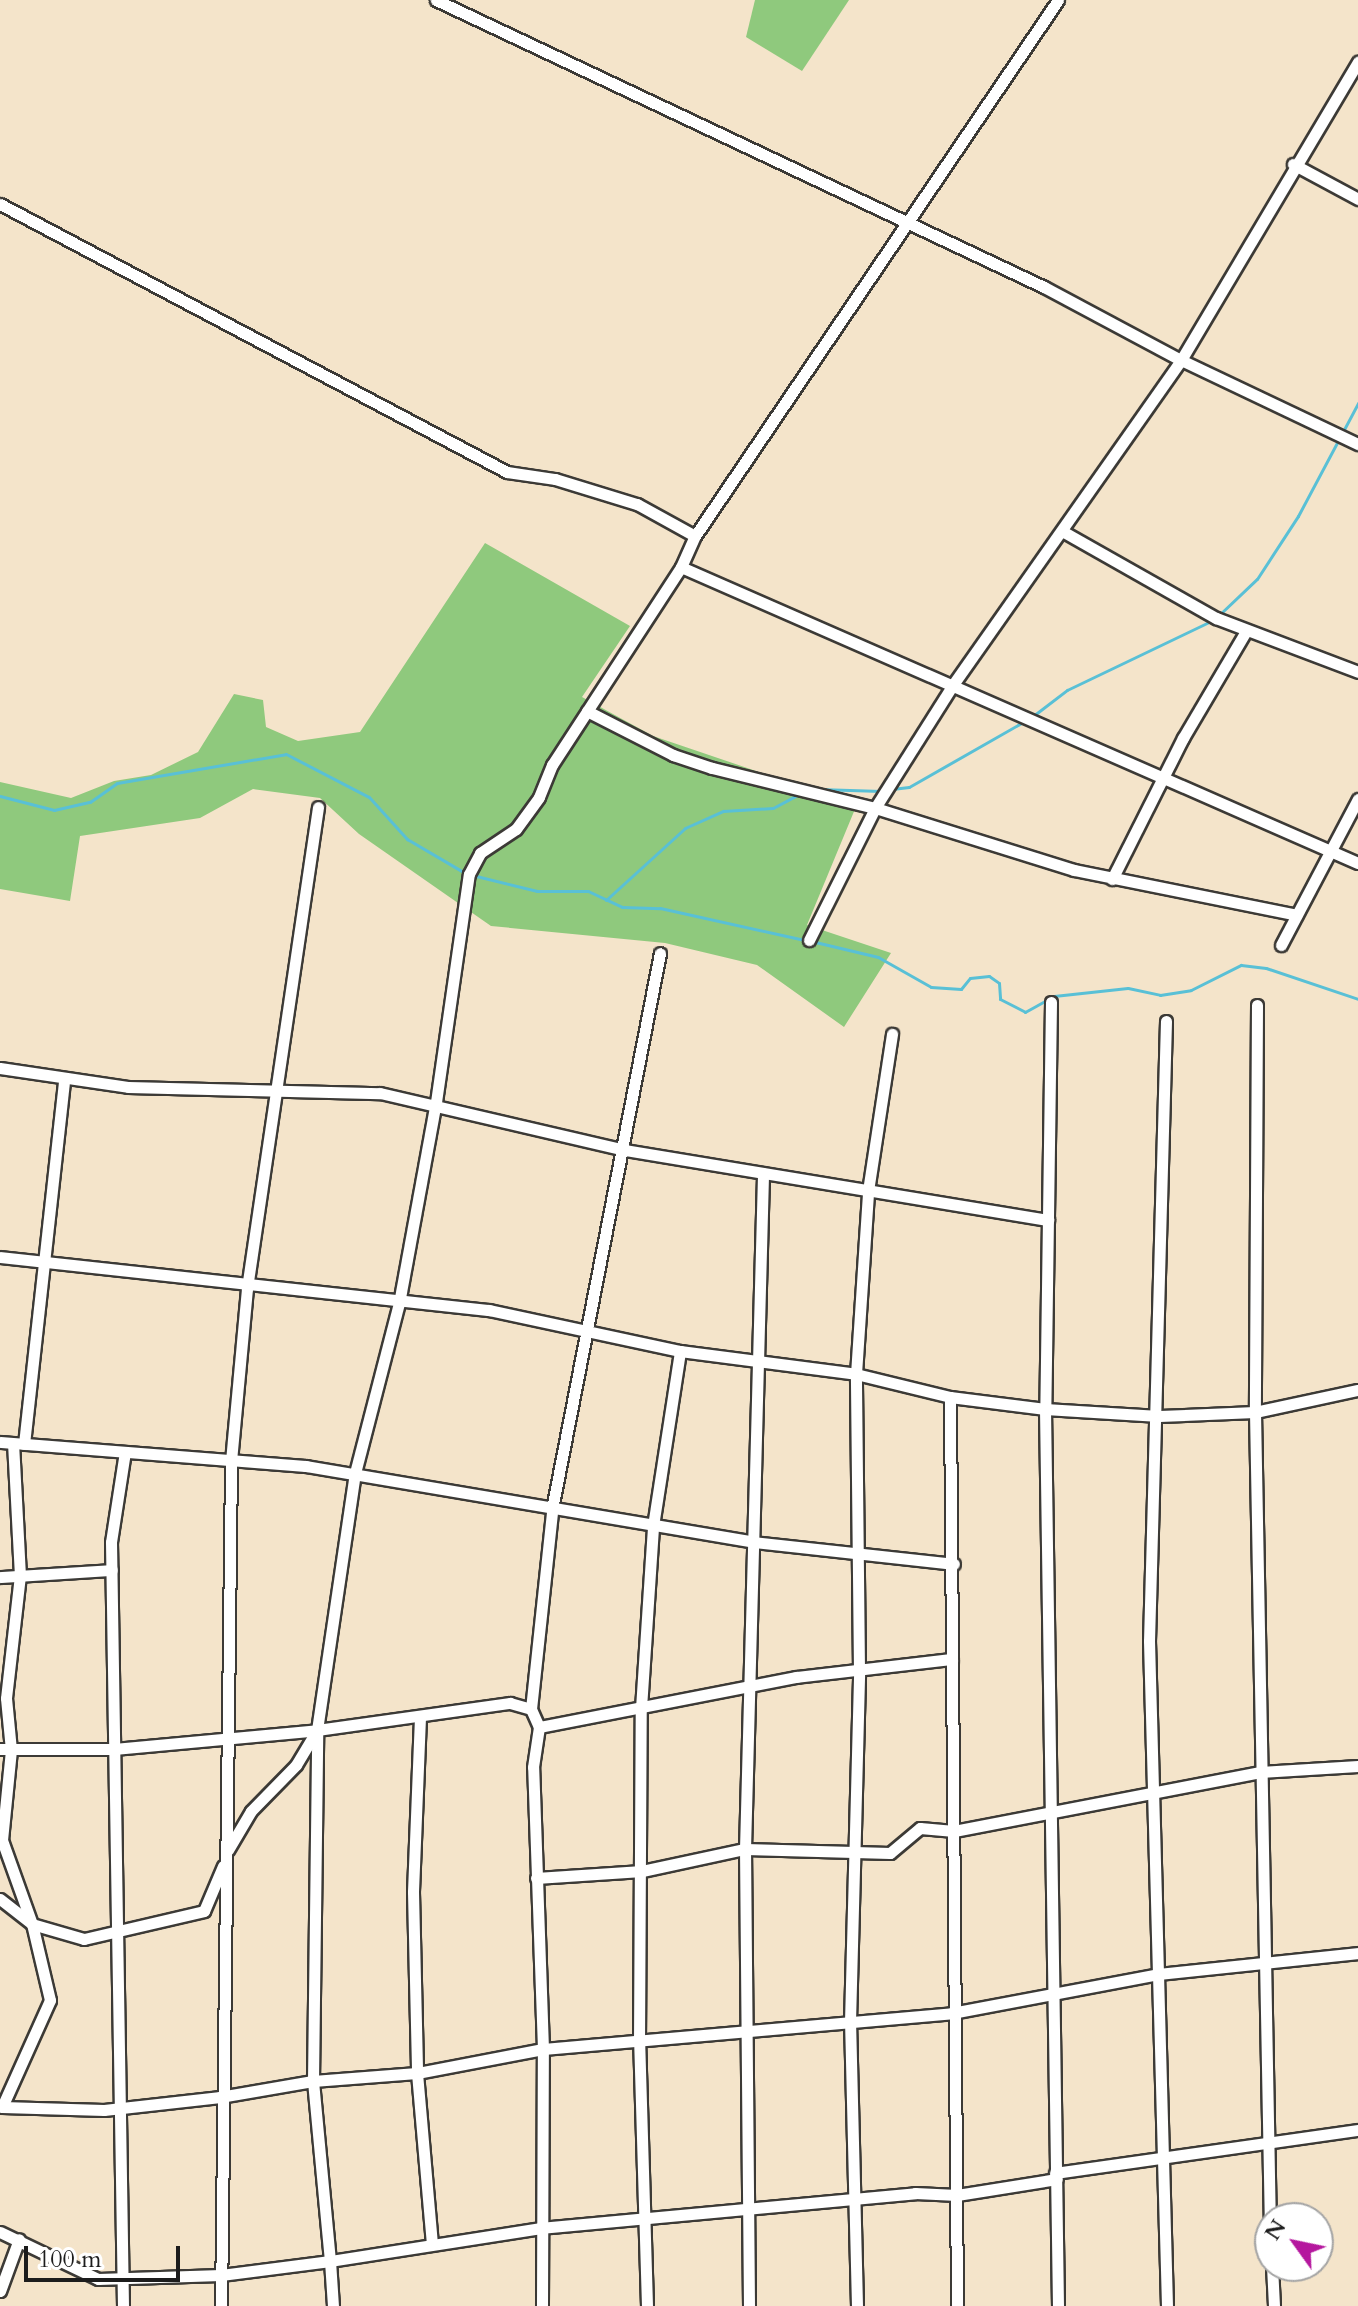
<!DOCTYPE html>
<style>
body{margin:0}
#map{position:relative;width:1358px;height:2306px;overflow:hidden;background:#f4e4ca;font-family:Cardo,serif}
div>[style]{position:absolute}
.green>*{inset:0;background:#8fc97d}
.stream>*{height:3px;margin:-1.5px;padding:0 1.5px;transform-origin:1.5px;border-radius:1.5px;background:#59c0d6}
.roads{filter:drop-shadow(2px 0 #3c3a36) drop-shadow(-2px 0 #3c3a36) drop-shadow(0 2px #3c3a36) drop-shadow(0 -2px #3c3a36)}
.street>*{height:11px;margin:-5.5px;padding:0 5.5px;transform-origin:5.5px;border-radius:5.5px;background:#fff}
span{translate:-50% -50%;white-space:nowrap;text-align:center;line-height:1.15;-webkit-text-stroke:6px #fff;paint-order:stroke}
.north{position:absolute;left:1254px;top:2202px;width:80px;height:80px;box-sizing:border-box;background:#fff;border:2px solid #a4a4a4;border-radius:50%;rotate:303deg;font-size:22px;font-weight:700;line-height:32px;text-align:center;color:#1c1c1c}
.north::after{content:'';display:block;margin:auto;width:28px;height:36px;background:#b5179e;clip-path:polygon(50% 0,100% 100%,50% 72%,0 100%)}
.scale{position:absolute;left:24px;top:2246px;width:156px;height:36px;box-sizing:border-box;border:4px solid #1c1c1c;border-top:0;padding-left:10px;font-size:24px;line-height:28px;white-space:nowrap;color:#1c1c1c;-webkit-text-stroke:6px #fff;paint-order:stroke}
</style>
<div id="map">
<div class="green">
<div style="clip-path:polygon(755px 0,849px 0,802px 71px,746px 37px)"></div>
<div style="clip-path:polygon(485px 543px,630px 626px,582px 697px,653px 736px,765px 774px,860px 797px,807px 925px,891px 953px,844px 1027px,757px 965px,665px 943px,491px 926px,359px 834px,320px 798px,253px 789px,200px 818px,80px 836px,70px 901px,0 889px,0 782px,71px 798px,114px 781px,151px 775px,198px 752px,234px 694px,263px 700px,266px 727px,298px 741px,360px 732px)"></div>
</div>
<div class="stream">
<div style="left:1219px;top:615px;width:52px;rotate:-43.5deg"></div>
<div style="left:1257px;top:579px;width:75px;rotate:-56.9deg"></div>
<div style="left:1298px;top:516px;width:128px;rotate:-62deg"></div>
<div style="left:1033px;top:716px;width:43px;rotate:-37.4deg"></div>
<div style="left:1067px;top:690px;width:162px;rotate:-25.6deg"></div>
<div style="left:818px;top:789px;width:63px;rotate:1.8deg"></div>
<div style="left:892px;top:789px;width:17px;rotate:-7deg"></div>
<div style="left:909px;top:787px;width:131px;rotate:-29.7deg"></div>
<div style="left:0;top:796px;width:56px;rotate:14.5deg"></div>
<div style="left:54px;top:810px;width:37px;rotate:-13deg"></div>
<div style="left:90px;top:802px;width:33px;rotate:-35deg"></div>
<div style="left:117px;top:783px;width:171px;rotate:-9.7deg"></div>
<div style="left:286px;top:754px;width:93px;rotate:27.4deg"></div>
<div style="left:369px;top:797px;width:57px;rotate:47.9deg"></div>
<div style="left:407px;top:839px;width:67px;rotate:30.4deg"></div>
<div style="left:472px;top:875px;width:67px;rotate:13.8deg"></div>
<div style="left:537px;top:891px;width:51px"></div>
<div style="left:588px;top:891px;width:38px;rotate:25deg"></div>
<div style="left:622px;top:907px;width:38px;rotate:2deg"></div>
<div style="left:660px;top:908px;width:148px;rotate:12.5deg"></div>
<div style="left:606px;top:900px;width:107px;rotate:-42.3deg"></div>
<div style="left:685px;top:828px;width:42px;rotate:-24.1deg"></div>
<div style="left:723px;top:811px;width:50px;rotate:-3.4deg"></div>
<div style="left:773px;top:808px;width:30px;rotate:-28deg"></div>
<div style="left:811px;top:941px;width:69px;rotate:13.4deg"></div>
<div style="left:878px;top:957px;width:61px;rotate:29.5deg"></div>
<div style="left:931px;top:987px;width:30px;rotate:4deg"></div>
<div style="left:961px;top:989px;width:14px;rotate:-51deg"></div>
<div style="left:970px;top:978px;width:19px;rotate:-6deg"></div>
<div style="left:989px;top:976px;width:12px;rotate:35deg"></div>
<div style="left:999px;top:983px;width:16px;rotate:86deg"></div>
<div style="left:1000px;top:999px;width:28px;rotate:27deg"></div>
<div style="left:1025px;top:1012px;width:33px;rotate:-29deg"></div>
<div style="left:1054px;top:996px;width:74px;rotate:-6.2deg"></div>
<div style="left:1128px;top:988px;width:33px;rotate:12deg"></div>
<div style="left:1160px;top:995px;width:31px;rotate:-9deg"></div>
<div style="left:1191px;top:990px;width:56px;rotate:-26.6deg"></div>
<div style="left:1241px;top:965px;width:25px;rotate:7deg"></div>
<div style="left:1266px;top:968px;width:97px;rotate:18.6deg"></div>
</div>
<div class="roads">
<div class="street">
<div style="left:436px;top:0;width:672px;rotate:25.27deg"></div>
<div style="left:1044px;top:287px;width:155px;rotate:28.1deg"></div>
<div style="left:1181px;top:360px;width:196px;rotate:25.4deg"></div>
<div style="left:1293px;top:164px;width:74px;rotate:28.3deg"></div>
<div style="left:0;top:204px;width:573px;rotate:27.86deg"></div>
<div style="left:507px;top:472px;width:49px;rotate:8.3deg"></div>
<div style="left:555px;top:479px;width:86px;rotate:17deg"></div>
<div style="left:637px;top:504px;width:66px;rotate:28.9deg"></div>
<div style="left:1062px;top:531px;width:177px;rotate:29.5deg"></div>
<div style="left:1216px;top:618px;width:152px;rotate:20.8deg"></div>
<div style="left:681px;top:567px;width:739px;rotate:23.62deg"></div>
<div style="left:587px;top:711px;width:97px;rotate:27.1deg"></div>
<div style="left:673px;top:755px;width:41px;rotate:18.4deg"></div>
<div style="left:712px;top:768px;width:168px;rotate:13.8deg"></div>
<div style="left:875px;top:808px;width:208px;rotate:17.3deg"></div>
<div style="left:1074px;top:870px;width:227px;rotate:11.4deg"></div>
<div style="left:1112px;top:879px;width:158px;rotate:-63.3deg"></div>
<div style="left:1183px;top:738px;width:124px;rotate:-59.5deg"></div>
<div style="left:809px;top:940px;width:148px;rotate:-63.4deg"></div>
<div style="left:875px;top:808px;width:144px;rotate:-57.7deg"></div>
<div style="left:952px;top:686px;width:398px;rotate:-54.9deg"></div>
<div style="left:1181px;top:360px;width:347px;rotate:-59.3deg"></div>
<div style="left:1281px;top:945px;width:165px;rotate:-62.2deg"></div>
<div style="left:1051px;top:1002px;width:407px;rotate:90.8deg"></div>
<div style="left:1045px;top:1409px;width:897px;rotate:89.17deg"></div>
<div style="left:1257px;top:1005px;width:407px;rotate:90.3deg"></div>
<div style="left:1255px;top:1412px;width:818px;rotate:88.95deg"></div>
<div style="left:1166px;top:1021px;width:620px;rotate:91.57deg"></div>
<div style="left:1149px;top:1641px;width:665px;rotate:88.45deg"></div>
<div style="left:0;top:1068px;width:129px;rotate:8.4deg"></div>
<div style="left:128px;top:1087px;width:252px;rotate:1.4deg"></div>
<div style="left:380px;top:1093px;width:252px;rotate:13.1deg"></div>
<div style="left:625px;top:1150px;width:429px;rotate:9.4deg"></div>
<div style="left:0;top:1257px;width:492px;rotate:6.2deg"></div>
<div style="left:489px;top:1310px;width:195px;rotate:12.1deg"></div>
<div style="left:680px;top:1351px;width:177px;rotate:7.4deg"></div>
<div style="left:856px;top:1374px;width:97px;rotate:13.7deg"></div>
<div style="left:950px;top:1397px;width:96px;rotate:7.2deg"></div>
<div style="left:1045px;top:1409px;width:114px;rotate:3.5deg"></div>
<div style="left:1159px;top:1416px;width:96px;rotate:-2.4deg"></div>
<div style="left:1255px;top:1412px;width:105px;rotate:-12.1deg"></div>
<div style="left:950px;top:1397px;width:909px;rotate:89.56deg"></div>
<div style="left:0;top:1442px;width:307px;rotate:4.5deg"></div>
<div style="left:306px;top:1466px;width:453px;rotate:9.6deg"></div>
<div style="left:753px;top:1542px;width:202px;rotate:6.2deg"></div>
<div style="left:24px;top:1444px;width:365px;rotate:-83.7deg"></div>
<div style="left:0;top:1577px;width:112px;rotate:-3.6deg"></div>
<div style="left:420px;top:1717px;width:175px;rotate:92.3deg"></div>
<div style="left:413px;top:1892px;width:181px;rotate:88.7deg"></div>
<div style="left:417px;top:2073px;width:172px;rotate:85deg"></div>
<div style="left:539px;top:1727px;width:262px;rotate:-11deg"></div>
<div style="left:796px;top:1677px;width:157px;rotate:-6.6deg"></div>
<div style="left:0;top:1749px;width:114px"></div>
<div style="left:114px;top:1749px;width:204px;rotate:-5.3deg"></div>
<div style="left:317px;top:1730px;width:195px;rotate:-8deg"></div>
<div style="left:510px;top:1703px;width:22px;rotate:16deg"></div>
<div style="left:228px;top:1850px;width:45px;rotate:-59.5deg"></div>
<div style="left:251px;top:1811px;width:64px;rotate:-45.6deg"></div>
<div style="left:296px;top:1765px;width:37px;rotate:-59deg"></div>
<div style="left:536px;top:1878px;width:106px;rotate:-3.8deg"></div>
<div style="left:642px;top:1871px;width:105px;rotate:-12.1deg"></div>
<div style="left:745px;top:1849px;width:145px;rotate:1.6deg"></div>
<div style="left:890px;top:1853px;width:39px;rotate:-40deg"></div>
<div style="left:920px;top:1828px;width:34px;rotate:5deg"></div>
<div style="left:954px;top:1831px;width:312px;rotate:-10.9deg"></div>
<div style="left:1260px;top:1772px;width:98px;rotate:-3.5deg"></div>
<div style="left:0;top:1899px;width:41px;rotate:38deg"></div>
<div style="left:32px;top:1924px;width:54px;rotate:16.1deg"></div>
<div style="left:84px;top:1939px;width:123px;rotate:-13.1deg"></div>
<div style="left:204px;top:1911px;width:49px;rotate:-67.1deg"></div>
<div style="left:2px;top:2107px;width:102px;rotate:1.7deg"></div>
<div style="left:104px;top:2110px;width:117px;rotate:-6.4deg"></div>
<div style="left:220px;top:2097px;width:94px;rotate:-9.8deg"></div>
<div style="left:313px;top:2081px;width:104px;rotate:-4.4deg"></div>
<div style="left:417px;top:2073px;width:128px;rotate:-10.8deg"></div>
<div style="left:543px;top:2049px;width:411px;rotate:-5deg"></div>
<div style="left:952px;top:2013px;width:211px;rotate:-10.7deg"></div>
<div style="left:1159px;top:1974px;width:200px;rotate:-6deg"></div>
<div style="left:2px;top:2107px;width:117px;rotate:-65.8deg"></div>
<div style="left:50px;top:2000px;width:78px;rotate:-103.3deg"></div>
<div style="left:32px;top:1924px;width:89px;rotate:-109.7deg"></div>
<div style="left:2px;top:1840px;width:90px;rotate:-84.3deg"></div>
<div style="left:11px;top:1750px;width:52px;rotate:-95.5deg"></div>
<div style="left:6px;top:1698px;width:123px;rotate:-83.5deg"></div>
<div style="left:20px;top:1576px;width:132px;rotate:-93deg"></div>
<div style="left:1055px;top:2173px;width:306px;rotate:-8.1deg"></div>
<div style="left:0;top:2232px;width:109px;rotate:25.6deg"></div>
<div style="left:98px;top:2279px;width:123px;rotate:-1.9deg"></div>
<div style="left:221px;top:2275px;width:110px;rotate:-7.3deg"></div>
<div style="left:330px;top:2261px;width:181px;rotate:-95.4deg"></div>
<div style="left:313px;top:2081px;width:351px;rotate:-89.3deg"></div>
<div style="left:317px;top:1730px;width:260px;rotate:-81.6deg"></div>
<div style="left:355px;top:1473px;width:176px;rotate:-75.5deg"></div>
<div style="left:399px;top:1303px;width:204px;rotate:-79.6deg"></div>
<div style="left:436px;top:1102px;width:230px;rotate:-81.8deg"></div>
<div style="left:469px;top:874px;width:24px;rotate:-62deg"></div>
<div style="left:480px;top:853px;width:43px;rotate:-33.7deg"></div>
<div style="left:516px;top:829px;width:39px;rotate:-54deg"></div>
<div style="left:539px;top:797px;width:35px;rotate:-68deg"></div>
<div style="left:552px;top:765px;width:236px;rotate:-56.9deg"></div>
<div style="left:681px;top:567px;width:34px;rotate:-66deg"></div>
<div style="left:695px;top:536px;width:647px;rotate:-55.89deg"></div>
<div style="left:1272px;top:2266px;width:40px;rotate:87.1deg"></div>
<div style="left:0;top:2291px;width:55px;rotate:-69.9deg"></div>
<div style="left:123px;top:2306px;width:764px;rotate:-90.9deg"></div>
<div style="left:111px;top:1542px;width:91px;rotate:-81.2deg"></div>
<div style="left:221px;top:2306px;width:845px;rotate:-89.32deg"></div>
<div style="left:231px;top:1461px;width:174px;rotate:-84.7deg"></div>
<div style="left:247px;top:1288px;width:486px;rotate:-81.6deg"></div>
<div style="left:333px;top:2306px;width:45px;rotate:-93.8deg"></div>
<div style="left:330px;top:2261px;width:213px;rotate:-8.9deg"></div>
<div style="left:540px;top:2228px;width:377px;rotate:-5.3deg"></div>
<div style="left:915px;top:2193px;width:42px;rotate:2.7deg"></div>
<div style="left:957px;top:2195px;width:101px;rotate:-9.1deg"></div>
<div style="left:542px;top:2306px;width:257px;rotate:-89.8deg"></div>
<div style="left:543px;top:2049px;width:282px;rotate:-92deg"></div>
<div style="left:533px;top:1767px;width:40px;rotate:-81.5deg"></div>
<div style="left:539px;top:1727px;width:20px;rotate:-114deg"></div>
<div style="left:531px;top:1709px;width:206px;rotate:-83.9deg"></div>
<div style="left:553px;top:1504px;width:561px;rotate:-79.01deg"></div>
<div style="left:647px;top:2306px;width:264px;rotate:-91.7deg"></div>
<div style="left:639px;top:2042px;width:334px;rotate:-89.7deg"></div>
<div style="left:641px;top:1708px;width:182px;rotate:-86.2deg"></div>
<div style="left:653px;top:1526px;width:177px;rotate:-81.2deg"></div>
<div style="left:749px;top:2306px;width:457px;rotate:-90.5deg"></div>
<div style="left:745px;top:1849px;width:676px;rotate:-88.47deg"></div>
<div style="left:857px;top:2306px;width:284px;rotate:-91.4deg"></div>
<div style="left:850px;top:2022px;width:352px;rotate:-88.5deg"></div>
<div style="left:859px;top:1670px;width:296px;rotate:-90.6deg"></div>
<div style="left:856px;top:1374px;width:183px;rotate:-86.2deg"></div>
<div style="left:868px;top:1191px;width:159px;rotate:-81.3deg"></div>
</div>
</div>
<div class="north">N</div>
<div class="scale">100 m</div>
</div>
